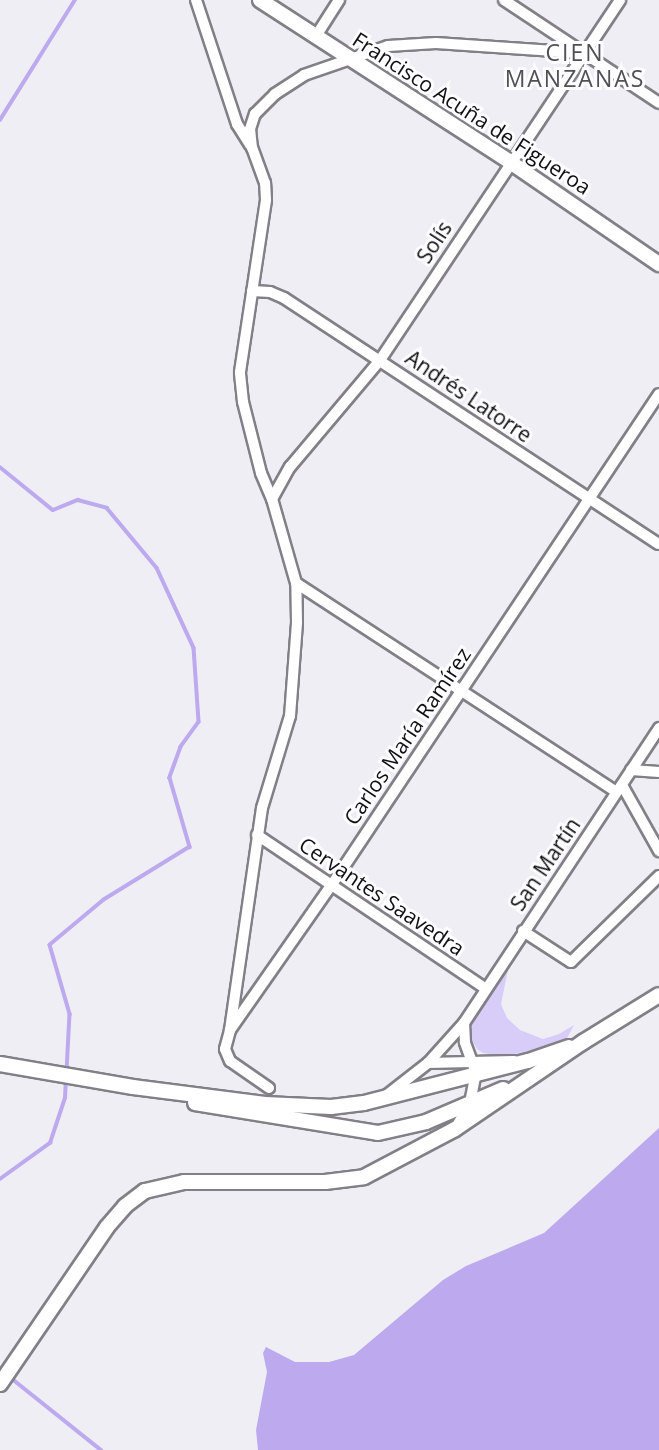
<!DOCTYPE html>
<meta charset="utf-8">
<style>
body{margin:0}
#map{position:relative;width:659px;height:1450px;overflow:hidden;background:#f0eef5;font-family:"Open Sans",sans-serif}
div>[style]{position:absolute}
.green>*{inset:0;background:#d8cdf9}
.water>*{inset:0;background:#bca9ee}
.stream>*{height:3.5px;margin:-1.75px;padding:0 1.75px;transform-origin:1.75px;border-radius:1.75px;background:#bca9ee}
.roads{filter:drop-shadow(2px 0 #828086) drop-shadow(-2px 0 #828086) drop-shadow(0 2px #828086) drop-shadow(0 -2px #828086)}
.minor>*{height:10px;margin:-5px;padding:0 5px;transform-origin:5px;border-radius:5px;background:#fff}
.tertiary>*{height:14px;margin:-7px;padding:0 7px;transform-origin:7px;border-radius:7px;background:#fff}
span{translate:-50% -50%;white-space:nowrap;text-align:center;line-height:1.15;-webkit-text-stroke:6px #fdfcff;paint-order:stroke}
.street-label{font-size:21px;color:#0f0e10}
.neighbourhood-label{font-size:23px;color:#515055;letter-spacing:2px}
</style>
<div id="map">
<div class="green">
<div style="clip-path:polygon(510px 960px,501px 1004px,507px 1018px,520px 1030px,543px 1039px,559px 1034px,574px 1025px,566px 1040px,552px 1048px,501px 1056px,483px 1053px,477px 1049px,472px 1040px,470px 1027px,476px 1014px)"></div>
</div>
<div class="water">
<div style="clip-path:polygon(659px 1128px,659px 1450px,258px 1450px,256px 1430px,267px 1372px,263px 1353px,266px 1347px,295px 1362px,329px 1362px,354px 1355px,443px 1280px,466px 1266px,544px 1233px)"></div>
</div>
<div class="stream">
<div style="left:0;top:120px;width:142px;rotate:-58deg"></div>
<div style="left:0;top:467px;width:68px;rotate:39.1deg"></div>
<div style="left:53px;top:510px;width:27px;rotate:-22deg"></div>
<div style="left:78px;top:500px;width:30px;rotate:15deg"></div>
<div style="left:107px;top:508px;width:78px;rotate:50.2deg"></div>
<div style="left:157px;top:568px;width:88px;rotate:65.2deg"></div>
<div style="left:194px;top:648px;width:74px;rotate:86.1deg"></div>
<div style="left:199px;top:722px;width:31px;rotate:126deg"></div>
<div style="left:181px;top:747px;width:33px;rotate:110deg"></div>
<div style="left:170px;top:778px;width:72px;rotate:73.8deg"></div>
<div style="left:190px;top:847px;width:101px;rotate:148.4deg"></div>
<div style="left:104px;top:900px;width:70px;rotate:140.2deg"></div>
<div style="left:50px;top:945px;width:72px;rotate:73.8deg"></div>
<div style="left:70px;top:1014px;width:58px;rotate:93deg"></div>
<div style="left:0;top:1179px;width:62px;rotate:-35.8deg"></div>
<div style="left:50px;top:1143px;width:47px;rotate:-71.6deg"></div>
<div style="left:65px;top:1098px;width:18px;rotate:-87deg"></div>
<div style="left:10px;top:1377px;width:117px;rotate:38.7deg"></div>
</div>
<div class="roads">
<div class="minor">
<div style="left:196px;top:0;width:131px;rotate:71.7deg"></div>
<div style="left:237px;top:124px;width:25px;rotate:58deg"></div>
<div style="left:504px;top:0;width:186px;rotate:33.6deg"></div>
<div style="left:316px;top:36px;width:43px;rotate:-57.4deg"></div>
<div style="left:252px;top:291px;width:18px;rotate:3deg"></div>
<div style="left:270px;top:292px;width:15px;rotate:23deg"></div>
<div style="left:284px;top:298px;width:448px;rotate:33.3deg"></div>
<div style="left:272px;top:499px;width:37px;rotate:-61deg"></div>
<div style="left:290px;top:467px;width:140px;rotate:-49.9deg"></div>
<div style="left:380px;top:360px;width:433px;rotate:-56.3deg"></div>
<div style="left:296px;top:583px;width:382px;rotate:33.1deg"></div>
<div style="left:631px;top:770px;width:28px;rotate:4deg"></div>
<div style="left:622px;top:785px;width:76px;rotate:60.7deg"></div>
<div style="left:257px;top:835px;width:275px;rotate:33.9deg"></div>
<div style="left:523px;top:931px;width:57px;rotate:32.9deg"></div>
<div style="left:571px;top:962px;width:123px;rotate:-44.3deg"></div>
<div style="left:230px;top:1030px;width:224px;rotate:-81.8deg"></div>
<div style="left:262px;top:808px;width:96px;rotate:-73.1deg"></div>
<div style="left:290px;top:716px;width:94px;rotate:-85.7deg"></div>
<div style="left:297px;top:622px;width:39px;rotate:-91deg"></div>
<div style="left:296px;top:583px;width:87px;rotate:-105.9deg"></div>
<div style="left:272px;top:499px;width:28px;rotate:-113deg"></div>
<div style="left:261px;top:473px;width:73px;rotate:-104.2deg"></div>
<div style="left:243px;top:402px;width:30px;rotate:-96deg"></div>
<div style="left:240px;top:372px;width:174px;rotate:-81.4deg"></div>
<div style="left:266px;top:200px;width:17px;rotate:-93deg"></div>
<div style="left:265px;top:183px;width:37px;rotate:-110deg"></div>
<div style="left:252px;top:148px;width:19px;rotate:-96deg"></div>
<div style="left:250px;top:129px;width:16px;rotate:-72deg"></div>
<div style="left:255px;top:114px;width:28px;rotate:-45deg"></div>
<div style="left:275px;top:94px;width:35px;rotate:-33deg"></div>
<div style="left:304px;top:75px;width:89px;rotate:-19deg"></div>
<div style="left:388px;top:46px;width:48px;rotate:-3.6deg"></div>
<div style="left:436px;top:43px;width:148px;rotate:3.9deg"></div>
<div style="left:428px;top:1063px;width:86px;rotate:-1.3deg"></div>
<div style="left:269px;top:1088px;width:47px;rotate:-145.3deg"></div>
<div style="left:230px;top:1061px;width:13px;rotate:-113deg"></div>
<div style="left:225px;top:1049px;width:20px;rotate:-75deg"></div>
<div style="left:230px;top:1030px;width:176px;rotate:-55deg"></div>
<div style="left:331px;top:886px;width:591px;rotate:-56.31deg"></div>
<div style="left:387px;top:1095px;width:52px;rotate:-38deg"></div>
<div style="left:428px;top:1063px;width:54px;rotate:-48deg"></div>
<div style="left:464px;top:1023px;width:354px;rotate:-56.5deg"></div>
<div style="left:457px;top:1126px;width:26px;rotate:-61deg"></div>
<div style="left:470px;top:1103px;width:31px;rotate:-79deg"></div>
<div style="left:476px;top:1073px;width:33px;rotate:-110deg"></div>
<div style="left:465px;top:1042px;width:19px;rotate:-93deg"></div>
</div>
<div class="tertiary">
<div style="left:260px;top:0;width:298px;rotate:32.9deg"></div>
<div style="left:510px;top:162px;width:181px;rotate:34.4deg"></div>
<div style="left:0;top:1064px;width:135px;rotate:9.8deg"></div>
<div style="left:133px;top:1087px;width:133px;rotate:7.3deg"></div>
<div style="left:265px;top:1104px;width:66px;rotate:2.6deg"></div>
<div style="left:331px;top:1107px;width:33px;rotate:-7deg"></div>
<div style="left:364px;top:1103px;width:169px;rotate:-14.4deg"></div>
<div style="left:528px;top:1061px;width:43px;rotate:-18.9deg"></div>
<div style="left:195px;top:1103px;width:185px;rotate:9.3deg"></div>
<div style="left:378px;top:1133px;width:49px;rotate:-12.9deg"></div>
<div style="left:426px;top:1122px;width:84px;rotate:-23.2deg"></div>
<div style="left:0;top:1384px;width:190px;rotate:-55.7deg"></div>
<div style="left:107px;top:1227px;width:28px;rotate:-49deg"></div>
<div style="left:125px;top:1206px;width:25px;rotate:-37deg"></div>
<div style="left:145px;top:1191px;width:40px;rotate:-13deg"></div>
<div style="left:184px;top:1182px;width:141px"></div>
<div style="left:325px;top:1182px;width:39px;rotate:-7deg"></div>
<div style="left:364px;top:1177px;width:103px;rotate:-27.8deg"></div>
<div style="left:455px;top:1129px;width:155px;rotate:-34.2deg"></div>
<div style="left:583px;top:1042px;width:89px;rotate:-31.7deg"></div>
</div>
</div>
<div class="street-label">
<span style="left:472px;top:113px;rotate:33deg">Francisco Acuña de Figueroa</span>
<span style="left:434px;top:242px;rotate:-57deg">Solís</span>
<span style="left:469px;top:396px;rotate:34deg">Andrés Latorre</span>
<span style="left:407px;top:736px;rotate:-56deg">Carlos María Ramírez</span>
<span style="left:545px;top:864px;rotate:-56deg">San Martín</span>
<span style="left:382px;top:896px;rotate:34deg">Cervantes Saavedra</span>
</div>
<div class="neighbourhood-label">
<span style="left:575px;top:65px">CIEN<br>MANZANAS</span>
</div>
</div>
